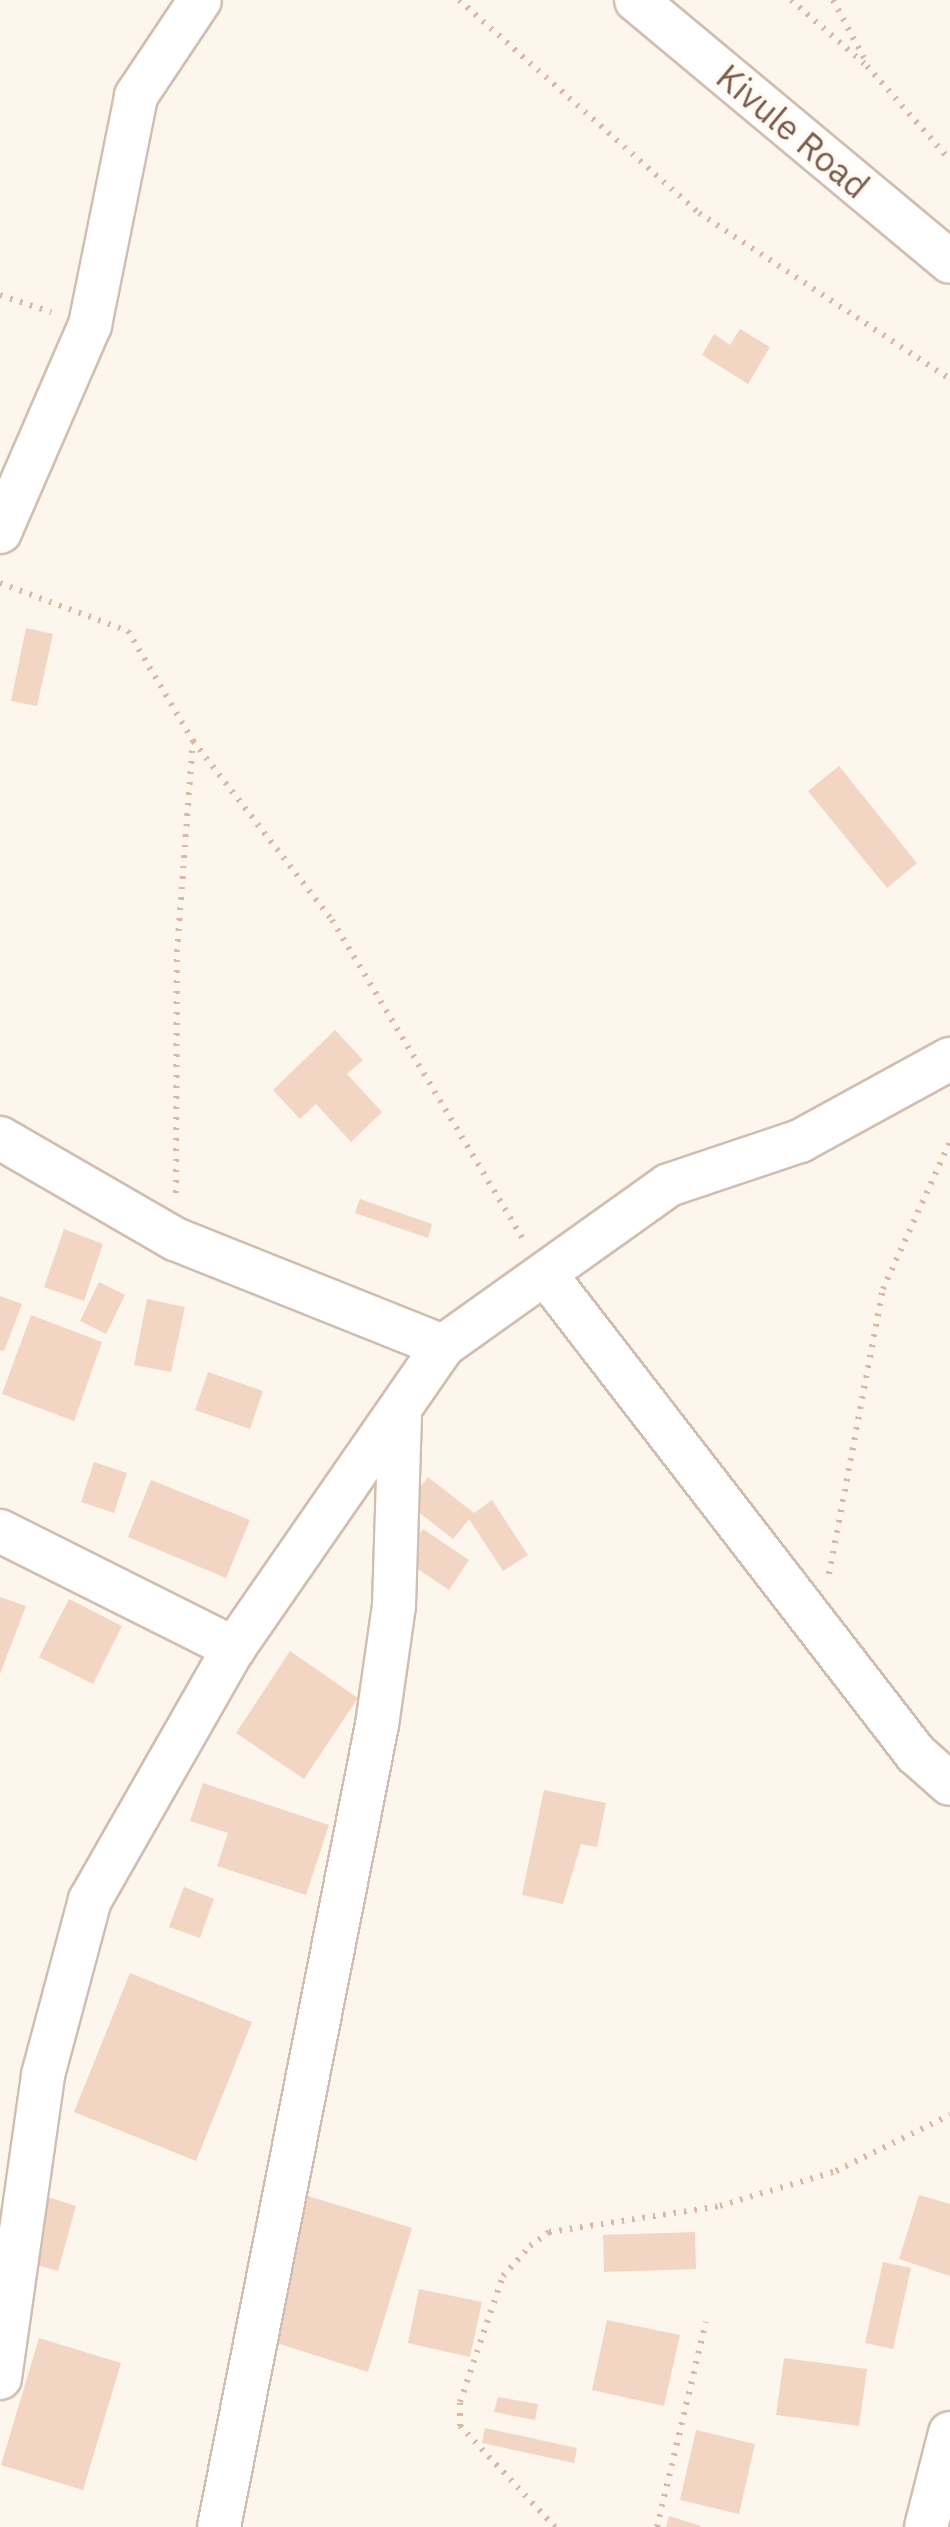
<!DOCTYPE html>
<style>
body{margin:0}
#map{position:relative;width:950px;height:2527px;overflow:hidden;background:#fdf6ec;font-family:"IBM Plex Sans",sans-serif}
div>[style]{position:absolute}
.building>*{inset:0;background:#f3d5c3}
.path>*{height:6px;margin-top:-3px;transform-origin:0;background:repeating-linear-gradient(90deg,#d9b8a5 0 2.5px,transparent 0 10.5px)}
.roads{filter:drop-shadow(2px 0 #d1beb0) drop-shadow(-2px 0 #d1beb0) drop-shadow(0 2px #d1beb0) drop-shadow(0 -2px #d1beb0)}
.minor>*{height:42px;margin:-21px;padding:0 21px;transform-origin:21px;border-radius:21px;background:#fff}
span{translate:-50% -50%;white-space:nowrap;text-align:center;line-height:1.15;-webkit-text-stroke:8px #fffaf3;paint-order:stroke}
.street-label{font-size:35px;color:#7a5c4d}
</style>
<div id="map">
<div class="building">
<div style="clip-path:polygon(740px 329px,770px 347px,748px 384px,702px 355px,714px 334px,730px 345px)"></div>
<div style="clip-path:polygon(26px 628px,53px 634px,37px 706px,11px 701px)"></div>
<div style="clip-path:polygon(839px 766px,917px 863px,887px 888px,808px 791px)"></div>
<div style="clip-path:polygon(335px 1030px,363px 1060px,347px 1074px,382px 1112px,351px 1142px,316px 1104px,300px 1119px,273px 1090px)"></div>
<div style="clip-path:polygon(360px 1199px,432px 1224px,428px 1238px,355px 1213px)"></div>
<div style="clip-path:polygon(64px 1229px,103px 1244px,84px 1301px,44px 1287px)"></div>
<div style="clip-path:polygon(99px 1282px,125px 1295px,106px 1334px,80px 1321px)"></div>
<div style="clip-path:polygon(0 1296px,22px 1304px,4px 1351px,0 1350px)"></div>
<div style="clip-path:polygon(147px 1299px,185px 1307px,171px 1372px,134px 1365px)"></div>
<div style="clip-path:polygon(31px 1315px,102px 1342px,74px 1421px,2px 1394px)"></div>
<div style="clip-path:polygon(208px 1372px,263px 1391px,250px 1429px,195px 1410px)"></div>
<div style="clip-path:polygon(94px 1462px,127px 1473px,114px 1513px,81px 1502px)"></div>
<div style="clip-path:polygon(428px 1477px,474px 1513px,492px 1500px,528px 1555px,503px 1571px,469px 1519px,453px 1539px,408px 1504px)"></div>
<div style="clip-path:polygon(151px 1480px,250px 1520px,226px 1578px,128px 1537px)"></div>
<div style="clip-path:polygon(423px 1529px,469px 1560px,449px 1590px,403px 1559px)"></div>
<div style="clip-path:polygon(0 1597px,26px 1606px,0 1674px)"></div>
<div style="clip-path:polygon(69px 1599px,122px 1626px,93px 1684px,39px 1657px)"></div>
<div style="clip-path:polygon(290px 1651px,358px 1698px,304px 1779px,236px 1733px)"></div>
<div style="clip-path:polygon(203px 1783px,329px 1825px,306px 1895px,217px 1866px,228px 1833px,190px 1821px)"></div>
<div style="clip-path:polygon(544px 1790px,606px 1803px,597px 1847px,581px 1844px,563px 1904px,522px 1895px)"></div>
<div style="clip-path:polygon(184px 1887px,214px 1899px,200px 1938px,169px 1927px)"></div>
<div style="clip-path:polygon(130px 1973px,252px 2022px,196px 2161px,74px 2112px)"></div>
<div style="clip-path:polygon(919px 2195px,950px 2204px,950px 2276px,899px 2259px)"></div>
<div style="clip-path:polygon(308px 2196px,412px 2228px,368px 2372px,264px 2339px)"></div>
<div style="clip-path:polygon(48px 2197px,76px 2206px,58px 2271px,29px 2263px)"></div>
<div style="clip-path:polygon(695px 2232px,696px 2269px,604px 2272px,603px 2235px)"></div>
<div style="clip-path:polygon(883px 2262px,911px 2268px,893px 2349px,865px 2343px)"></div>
<div style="clip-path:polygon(419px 2289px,482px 2302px,470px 2357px,408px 2343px)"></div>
<div style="clip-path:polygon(607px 2320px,680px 2335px,664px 2406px,592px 2390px)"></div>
<div style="clip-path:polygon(39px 2338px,121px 2363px,83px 2490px,1px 2465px)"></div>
<div style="clip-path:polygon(784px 2358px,867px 2369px,859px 2426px,776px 2415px)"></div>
<div style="clip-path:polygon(498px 2397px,538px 2404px,535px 2420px,494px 2412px)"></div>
<div style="clip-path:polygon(485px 2428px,577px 2448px,574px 2463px,482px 2443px)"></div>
<div style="clip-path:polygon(696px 2430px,755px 2444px,739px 2514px,680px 2500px)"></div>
<div style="clip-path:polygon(669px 2516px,701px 2526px,700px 2527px,666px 2527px)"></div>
</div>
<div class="path">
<div style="left:459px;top:0;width:321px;rotate:41.6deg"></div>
<div style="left:699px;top:213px;width:301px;rotate:33.5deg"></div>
<div style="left:791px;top:0;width:101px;rotate:41deg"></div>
<div style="left:867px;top:66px;width:125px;rotate:48.6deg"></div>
<div style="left:833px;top:0;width:68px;rotate:61.9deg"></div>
<div style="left:0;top:295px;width:54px;rotate:18.4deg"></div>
<div style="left:0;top:583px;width:137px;rotate:20.6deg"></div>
<div style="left:128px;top:631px;width:128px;rotate:59.4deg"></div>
<div style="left:193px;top:741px;width:227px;rotate:52.2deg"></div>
<div style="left:332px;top:920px;width:372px;rotate:59.1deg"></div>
<div style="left:176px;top:1193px;width:241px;rotate:-89.8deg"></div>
<div style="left:177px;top:952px;width:212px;rotate:-85.7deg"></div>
<div style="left:829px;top:1574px;width:290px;rotate:-79.3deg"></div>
<div style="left:883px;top:1289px;width:162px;rotate:-65.6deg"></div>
<div style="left:555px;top:2527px;width:139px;rotate:-133.2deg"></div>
<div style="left:460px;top:2426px;width:24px;rotate:-90deg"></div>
<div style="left:460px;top:2402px;width:133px;rotate:-71.2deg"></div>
<div style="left:503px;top:2276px;width:40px;rotate:-48deg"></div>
<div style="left:530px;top:2246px;width:24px;rotate:-36deg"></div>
<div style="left:549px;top:2232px;width:173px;rotate:-8.6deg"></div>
<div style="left:720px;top:2206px;width:121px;rotate:-16.8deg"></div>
<div style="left:836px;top:2171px;width:127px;rotate:-26.2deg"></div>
<div style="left:657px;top:2527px;width:211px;rotate:-76.6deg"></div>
</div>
<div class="roads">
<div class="minor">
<div style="left:636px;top:0;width:409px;rotate:39.8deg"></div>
<div style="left:0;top:532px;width:226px;rotate:-66.5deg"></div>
<div style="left:90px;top:325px;width:234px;rotate:-78.6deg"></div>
<div style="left:136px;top:96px;width:115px;rotate:-56.3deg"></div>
<div style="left:0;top:1138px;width:202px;rotate:30deg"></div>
<div style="left:175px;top:1239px;width:289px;rotate:21.8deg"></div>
<div style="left:443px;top:1346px;width:277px;rotate:-35.5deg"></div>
<div style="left:669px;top:1185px;width:138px;rotate:-18.6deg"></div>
<div style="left:800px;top:1141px;width:171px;rotate:-28.7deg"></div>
<div style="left:546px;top:1275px;width:605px;rotate:52.32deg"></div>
<div style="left:916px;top:1754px;width:45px;rotate:41.4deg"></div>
<div style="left:0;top:1531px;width:262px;rotate:26.6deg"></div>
<div style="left:0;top:2378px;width:306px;rotate:-81.9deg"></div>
<div style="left:43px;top:2075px;width:181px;rotate:-75deg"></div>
<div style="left:90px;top:1900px;width:290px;rotate:-60.3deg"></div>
<div style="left:234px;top:1648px;width:367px;rotate:-55.3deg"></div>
<div style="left:219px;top:2527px;width:817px;rotate:-78.86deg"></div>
<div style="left:377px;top:1725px;width:121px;rotate:-81.9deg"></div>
<div style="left:394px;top:1605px;width:193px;rotate:-88.2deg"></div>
<div style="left:926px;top:2527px;width:97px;rotate:-75.7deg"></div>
</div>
</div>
<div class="street-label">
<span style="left:793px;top:131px;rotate:40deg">Kivule Road</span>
</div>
</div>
